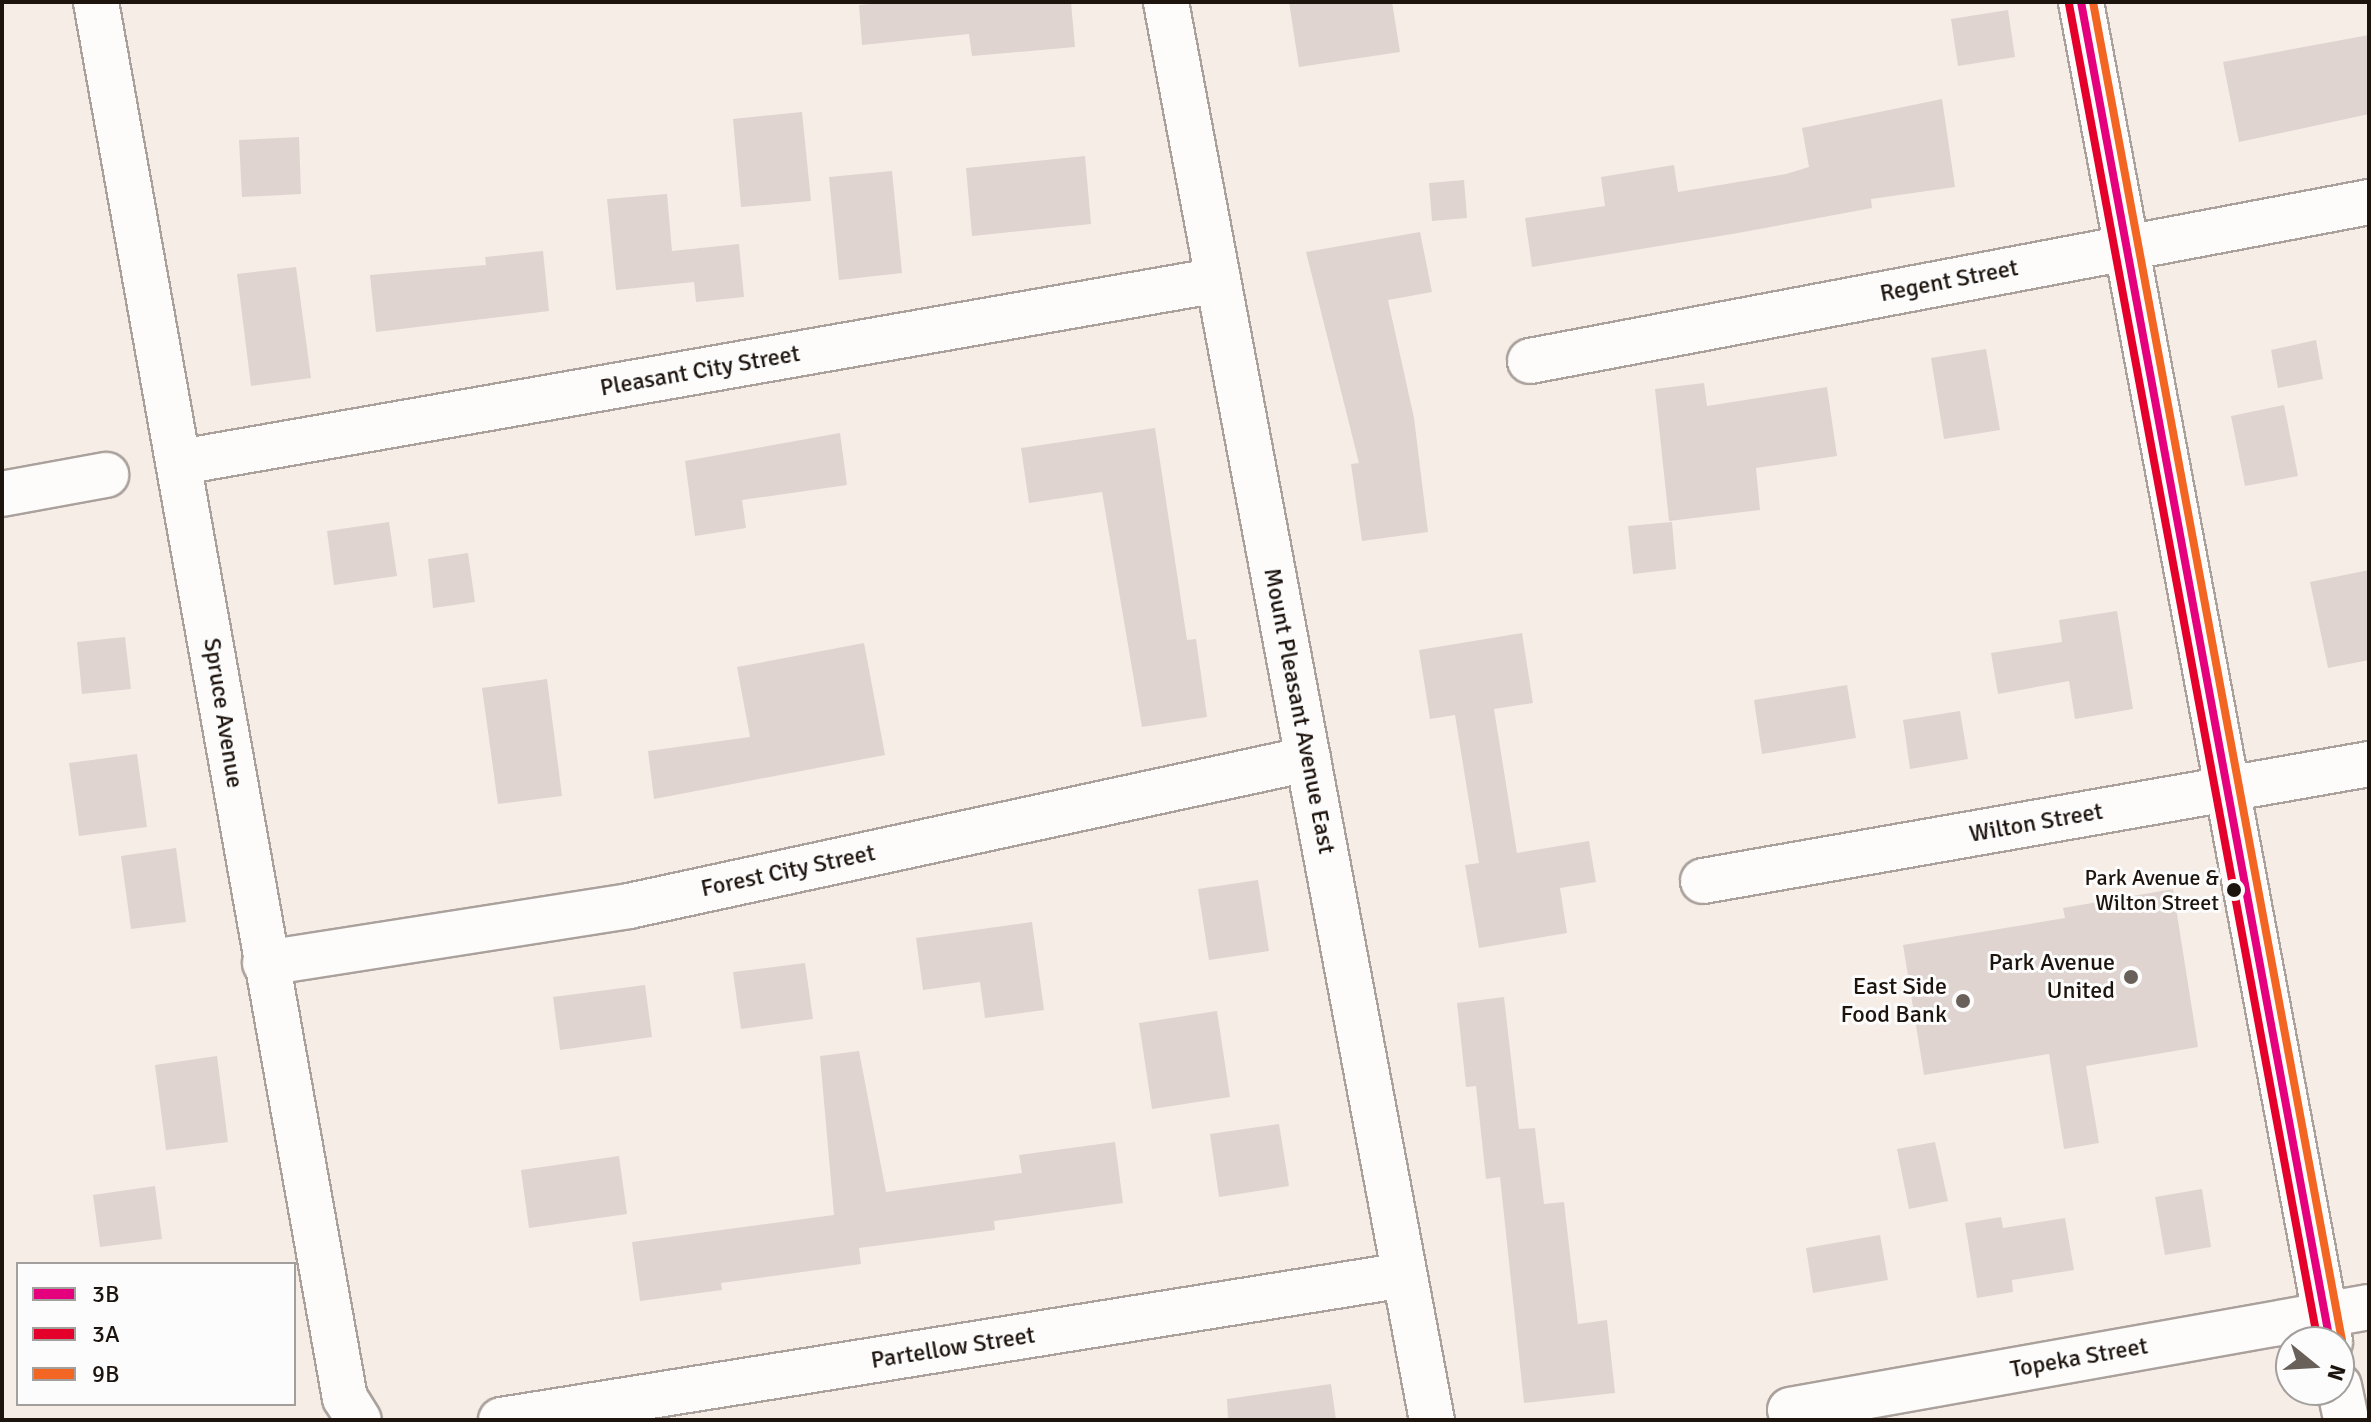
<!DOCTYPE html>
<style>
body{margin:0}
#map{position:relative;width:2371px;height:1422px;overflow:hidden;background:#f7ede7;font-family:Signika,sans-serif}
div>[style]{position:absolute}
.building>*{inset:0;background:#dfd4cf}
.roads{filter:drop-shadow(2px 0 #aaa19c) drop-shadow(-2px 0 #aaa19c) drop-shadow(0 2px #aaa19c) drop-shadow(0 -2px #aaa19c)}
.minor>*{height:44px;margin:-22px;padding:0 22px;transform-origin:22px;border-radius:22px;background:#fefcfb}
.tertiary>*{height:44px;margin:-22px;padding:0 22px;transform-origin:22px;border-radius:22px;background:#fefcfb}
.bus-1>*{height:8px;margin:-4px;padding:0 4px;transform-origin:4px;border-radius:4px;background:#e5007d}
.bus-2>*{height:8px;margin:-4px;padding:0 4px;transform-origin:4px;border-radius:4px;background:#e4002b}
.bus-3>*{height:8px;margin:-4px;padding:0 4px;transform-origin:4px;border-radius:4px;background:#f26522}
.dots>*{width:22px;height:22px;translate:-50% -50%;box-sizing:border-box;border:4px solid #fcfcfc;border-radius:50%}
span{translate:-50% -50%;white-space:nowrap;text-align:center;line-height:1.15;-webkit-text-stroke:6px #fcfcfc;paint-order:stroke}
.bus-label{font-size:22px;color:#1e140e}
.right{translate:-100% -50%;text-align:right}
.street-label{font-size:24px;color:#1e140e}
.poi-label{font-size:24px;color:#1e140e}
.frame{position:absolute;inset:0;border:4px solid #1e140e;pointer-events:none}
.legend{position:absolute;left:16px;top:1262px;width:280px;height:144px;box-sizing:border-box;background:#fcfcfc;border:2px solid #a39f9d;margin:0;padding:10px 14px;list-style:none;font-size:24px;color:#1e140e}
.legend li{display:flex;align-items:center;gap:16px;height:40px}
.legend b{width:40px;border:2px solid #a39f9d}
.north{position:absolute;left:2275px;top:1326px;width:80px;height:80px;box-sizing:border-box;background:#fcfcfc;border:2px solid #a39f9d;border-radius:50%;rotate:108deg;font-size:22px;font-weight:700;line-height:32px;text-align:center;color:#1e140e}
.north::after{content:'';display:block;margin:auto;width:28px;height:36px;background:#6a605a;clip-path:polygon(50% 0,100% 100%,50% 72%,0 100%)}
</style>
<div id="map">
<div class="building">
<div style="clip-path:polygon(892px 2px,1071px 2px,1075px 47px,972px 56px,969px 34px,862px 45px,859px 5px)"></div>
<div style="clip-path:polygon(1289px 2px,1392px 2px,1400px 52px,1299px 67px)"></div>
<div style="clip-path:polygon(2008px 10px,2015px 57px,1958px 66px,1951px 19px)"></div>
<div style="clip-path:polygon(2369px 35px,2369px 114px,2239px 142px,2223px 62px)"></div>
<div style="clip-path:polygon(1942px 99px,1955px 187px,1871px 199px,1872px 208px,1738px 233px,1532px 267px,1525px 218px,1605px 206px,1601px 177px,1674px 165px,1678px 192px,1786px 174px,1809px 167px,1802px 128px)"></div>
<div style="clip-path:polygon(802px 112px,811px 201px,741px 207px,733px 119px)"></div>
<div style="clip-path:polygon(299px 137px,301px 194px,242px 197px,239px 140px)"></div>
<div style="clip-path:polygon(1085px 156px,1091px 224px,972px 236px,966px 168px)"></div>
<div style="clip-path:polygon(892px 171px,902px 273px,839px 280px,829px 177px)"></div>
<div style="clip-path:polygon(1464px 180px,1467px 218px,1432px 221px,1429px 183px)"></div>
<div style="clip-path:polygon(667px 194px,672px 251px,739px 244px,744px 297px,696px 302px,694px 282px,616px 290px,607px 199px)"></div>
<div style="clip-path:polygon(1420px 232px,1432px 292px,1388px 300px,1414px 418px,1428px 532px,1362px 541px,1351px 464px,1359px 463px,1306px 252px)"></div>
<div style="clip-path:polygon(543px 251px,549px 311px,376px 332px,370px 275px,486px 265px,485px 257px)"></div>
<div style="clip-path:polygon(296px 267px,311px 378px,251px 386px,237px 274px)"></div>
<div style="clip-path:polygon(2316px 340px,2323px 379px,2278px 388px,2271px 350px)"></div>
<div style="clip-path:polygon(1986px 349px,2000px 430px,1944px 439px,1931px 358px)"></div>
<div style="clip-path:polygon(1704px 383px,1707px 406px,1827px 387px,1837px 456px,1756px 468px,1760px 510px,1669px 521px,1655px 389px)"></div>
<div style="clip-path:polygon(2284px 405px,2298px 476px,2245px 486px,2231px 416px)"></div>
<div style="clip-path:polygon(1155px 428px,1187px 640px,1196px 639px,1207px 717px,1142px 727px,1102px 492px,1029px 503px,1021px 448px)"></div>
<div style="clip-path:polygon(840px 433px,847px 485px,742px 500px,746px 528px,695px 536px,685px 461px)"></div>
<div style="clip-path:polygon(389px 522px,397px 576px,334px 585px,327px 531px)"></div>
<div style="clip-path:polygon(1672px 522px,1676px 569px,1633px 574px,1628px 526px)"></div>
<div style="clip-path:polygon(468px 553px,475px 602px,433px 608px,428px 559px)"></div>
<div style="clip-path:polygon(2369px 570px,2369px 660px,2328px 668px,2310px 582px)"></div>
<div style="clip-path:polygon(2117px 611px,2133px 709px,2075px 719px,2069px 681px,1998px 694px,1991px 653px,2062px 642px,2059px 620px)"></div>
<div style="clip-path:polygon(1522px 633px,1533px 703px,1494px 709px,1517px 853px,1589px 841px,1596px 882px,1560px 888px,1567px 933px,1479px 948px,1465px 865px,1479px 863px,1455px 715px,1430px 719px,1419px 650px)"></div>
<div style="clip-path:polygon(125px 637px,131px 689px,82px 694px,77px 642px)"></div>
<div style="clip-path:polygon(864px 643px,885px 755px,654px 799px,648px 751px,750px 737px,737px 667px)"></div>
<div style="clip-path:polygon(547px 679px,562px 796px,498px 804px,482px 688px)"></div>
<div style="clip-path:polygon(1847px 685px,1856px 738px,1762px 754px,1754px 700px)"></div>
<div style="clip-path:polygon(1960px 711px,1968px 759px,1910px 769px,1903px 720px)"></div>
<div style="clip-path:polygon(137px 754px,147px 827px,79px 836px,69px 763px)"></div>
<div style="clip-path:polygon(176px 848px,186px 922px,131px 929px,121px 856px)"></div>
<div style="clip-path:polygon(1258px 880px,1269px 951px,1209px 960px,1198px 889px)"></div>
<div style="clip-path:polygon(2173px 889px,2198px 1047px,2086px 1066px,2099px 1143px,2064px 1149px,2049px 1054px,1924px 1075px,1903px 945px,2065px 918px,2063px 908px)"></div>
<div style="clip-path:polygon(1032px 922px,1044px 1010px,985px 1018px,980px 982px,923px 990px,916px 938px)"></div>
<div style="clip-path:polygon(805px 963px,813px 1019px,741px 1029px,733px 972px)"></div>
<div style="clip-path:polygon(645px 985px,652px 1037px,560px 1050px,553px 997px)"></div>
<div style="clip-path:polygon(1504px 997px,1519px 1129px,1535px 1128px,1544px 1204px,1564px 1202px,1578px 1324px,1607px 1320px,1615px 1393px,1524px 1403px,1500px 1177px,1486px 1179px,1476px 1086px,1466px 1087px,1457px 1003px)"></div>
<div style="clip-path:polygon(1217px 1011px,1230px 1097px,1152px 1109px,1139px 1023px)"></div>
<div style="clip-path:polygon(859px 1051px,886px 1192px,1022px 1173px,1019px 1155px,1115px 1142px,1123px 1203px,994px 1221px,995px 1230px,859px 1248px,861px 1264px,721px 1283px,722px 1290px,640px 1301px,632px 1242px,834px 1215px,820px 1056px)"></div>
<div style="clip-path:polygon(217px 1056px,228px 1142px,166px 1150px,155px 1065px)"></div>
<div style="clip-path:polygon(1279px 1124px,1289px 1186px,1219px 1197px,1210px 1134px)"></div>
<div style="clip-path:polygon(1935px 1142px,1948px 1201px,1909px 1209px,1897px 1149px)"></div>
<div style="clip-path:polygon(619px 1156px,627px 1214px,529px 1228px,521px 1170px)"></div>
<div style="clip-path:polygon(155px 1186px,162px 1239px,100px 1247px,93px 1195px)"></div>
<div style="clip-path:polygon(2202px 1189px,2211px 1247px,2165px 1255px,2155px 1197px)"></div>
<div style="clip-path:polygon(2001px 1217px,2003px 1228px,2065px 1218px,2074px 1270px,2012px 1280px,2013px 1292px,1977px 1298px,1965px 1223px)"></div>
<div style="clip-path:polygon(1880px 1235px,1888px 1280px,1813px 1293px,1806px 1248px)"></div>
<div style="clip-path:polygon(1331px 1384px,1336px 1420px,1228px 1420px,1227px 1399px)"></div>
</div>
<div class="roads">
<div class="minor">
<div style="left:96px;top:2px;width:1418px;rotate:79.89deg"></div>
<div style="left:345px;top:1398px;width:26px;rotate:58deg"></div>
<div style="left:2081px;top:2px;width:1363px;rotate:79.47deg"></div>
<div style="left:1530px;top:361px;width:854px;rotate:-10.73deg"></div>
<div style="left:181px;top:462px;width:1053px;rotate:-9.95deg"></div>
<div style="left:2px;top:494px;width:106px;rotate:-10.4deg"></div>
<div style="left:1703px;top:881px;width:676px;rotate:-9.96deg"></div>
<div style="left:265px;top:963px;width:368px;rotate:-8.9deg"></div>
<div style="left:629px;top:906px;width:695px;rotate:-12.22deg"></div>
<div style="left:2339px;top:1386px;width:35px;rotate:78deg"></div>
<div style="left:1790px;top:1410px;width:588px;rotate:-10.09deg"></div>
<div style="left:501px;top:1420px;width:915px;rotate:-9.12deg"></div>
</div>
<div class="tertiary">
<div style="left:1166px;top:2px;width:1443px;rotate:79.38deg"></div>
</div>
</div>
<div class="bus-1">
<div style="left:2081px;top:2px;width:1363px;rotate:79.47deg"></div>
</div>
<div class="bus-2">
<div style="left:2069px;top:4px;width:1361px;rotate:79.46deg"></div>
</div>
<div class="bus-3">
<div style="left:2093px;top:2px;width:1361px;rotate:79.46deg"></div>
</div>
<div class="dots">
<div style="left:2234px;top:890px;background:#1e140e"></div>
<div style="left:2131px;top:977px;background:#6a605a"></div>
<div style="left:1963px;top:1001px;background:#6a605a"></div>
</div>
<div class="bus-label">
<span class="right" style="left:2219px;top:890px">Park Avenue &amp;<br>Wilton Street</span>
</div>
<div class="street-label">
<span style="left:1949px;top:281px;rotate:-11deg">Regent Street</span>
<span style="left:700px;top:371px;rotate:-10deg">Pleasant City Street</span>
<span style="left:1299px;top:711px;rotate:79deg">Mount Pleasant Avenue East</span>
<span style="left:223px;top:713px;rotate:81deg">Spruce Avenue</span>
<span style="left:2036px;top:823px;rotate:-10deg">Wilton Street</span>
<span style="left:788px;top:871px;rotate:-12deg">Forest City Street</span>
<span style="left:953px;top:1348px;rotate:-9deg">Partellow Street</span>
<span style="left:2079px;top:1358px;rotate:-10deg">Topeka Street</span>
</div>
<div class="poi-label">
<span class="right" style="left:2115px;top:977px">Park Avenue<br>United</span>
<span class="right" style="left:1947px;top:1001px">East Side<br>Food Bank</span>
</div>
<div class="frame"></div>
<ul class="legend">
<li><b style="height:10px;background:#e5007d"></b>3B</li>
<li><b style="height:10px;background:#e4002b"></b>3A</li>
<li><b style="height:10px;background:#f26522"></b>9B</li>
</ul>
<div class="north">N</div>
</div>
